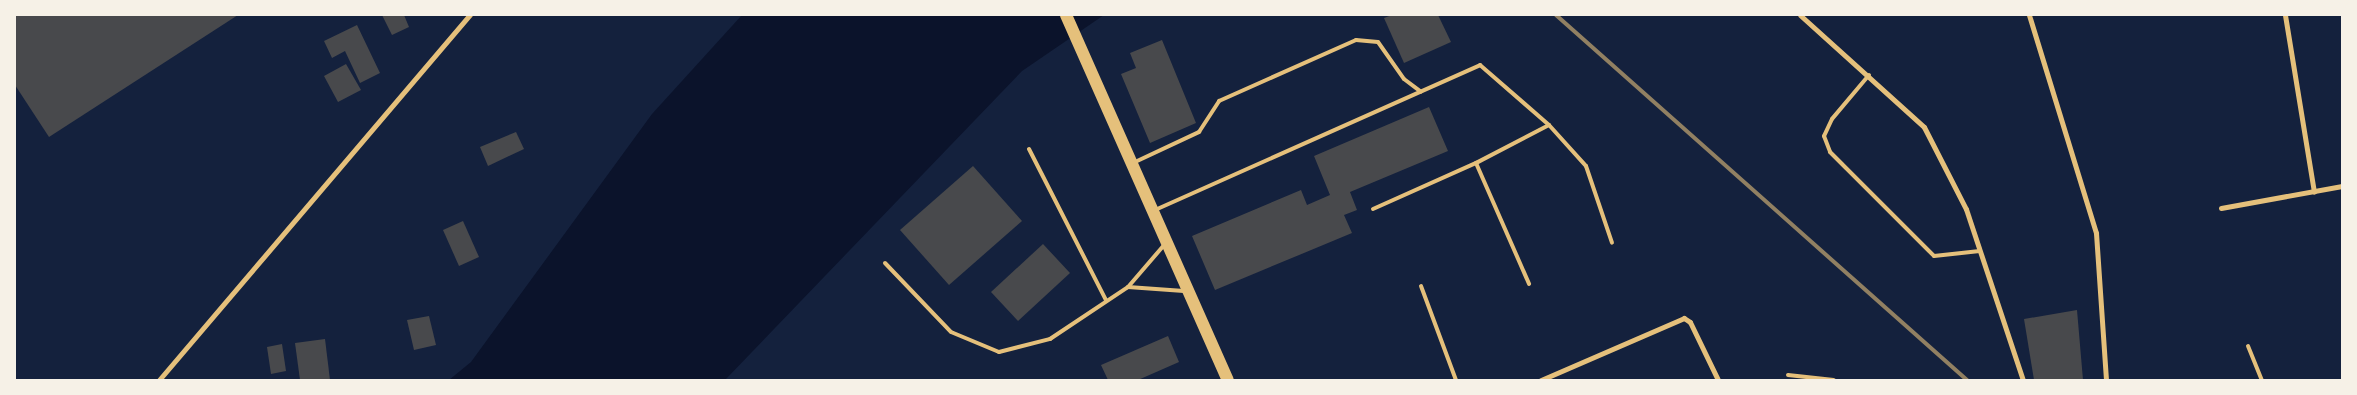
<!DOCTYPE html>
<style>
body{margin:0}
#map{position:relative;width:2357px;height:395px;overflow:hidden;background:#14213d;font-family:"Golos Text",sans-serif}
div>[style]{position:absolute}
.water>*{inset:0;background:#0b132b}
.building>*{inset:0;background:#48494c}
.service>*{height:4px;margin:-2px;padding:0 2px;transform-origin:2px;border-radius:2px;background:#e5c07b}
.minor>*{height:5px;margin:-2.5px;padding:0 2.5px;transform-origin:2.5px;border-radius:2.5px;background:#e5c07b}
.primary>*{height:12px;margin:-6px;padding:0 6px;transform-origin:6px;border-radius:6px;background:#e5c07b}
.rail>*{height:4px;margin:-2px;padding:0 2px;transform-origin:2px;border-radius:2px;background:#918062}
span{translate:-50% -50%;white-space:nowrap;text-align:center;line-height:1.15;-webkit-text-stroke:5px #f6f1e7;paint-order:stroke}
.frame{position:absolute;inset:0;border:16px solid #f6f1e7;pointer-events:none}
</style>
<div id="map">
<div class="water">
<div style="clip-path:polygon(742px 15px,1104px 15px,1022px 71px,725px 380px,449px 380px,471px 362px,652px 114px)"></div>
</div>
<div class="building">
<div style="clip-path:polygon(15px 15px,238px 15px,49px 137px,15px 85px)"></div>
<div style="clip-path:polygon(382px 15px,404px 15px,409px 27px,392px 35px)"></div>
<div style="clip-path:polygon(1392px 15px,1438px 15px,1451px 42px,1404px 63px,1384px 18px)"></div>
<div style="clip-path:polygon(357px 25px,380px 73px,360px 83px,345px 51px,332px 58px,324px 41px)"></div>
<div style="clip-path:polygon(1162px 40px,1196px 123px,1150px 143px,1121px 74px,1136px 68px,1130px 53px)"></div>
<div style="clip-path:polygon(346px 64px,361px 90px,338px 102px,324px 76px)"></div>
<div style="clip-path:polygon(1429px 107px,1448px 151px,1350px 192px,1357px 210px,1344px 215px,1352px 233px,1215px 290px,1192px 236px,1301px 190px,1307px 205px,1330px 195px,1314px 156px)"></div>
<div style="clip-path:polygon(516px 132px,524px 149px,488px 166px,480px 147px)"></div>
<div style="clip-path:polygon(973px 166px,1022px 221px,949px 285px,900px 230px)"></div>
<div style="clip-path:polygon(463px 221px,479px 257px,459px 266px,443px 230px)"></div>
<div style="clip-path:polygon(1043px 244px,1070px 273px,1018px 321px,991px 292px)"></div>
<div style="clip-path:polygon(2077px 310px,2083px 380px,2034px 380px,2024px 319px)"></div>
<div style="clip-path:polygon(429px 316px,436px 345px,414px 350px,407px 320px)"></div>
<div style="clip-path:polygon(1168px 336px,1179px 362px,1138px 380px,1108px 380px,1101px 365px)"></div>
<div style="clip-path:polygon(325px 339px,330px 380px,300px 380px,295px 343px)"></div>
<div style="clip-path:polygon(282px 344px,286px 371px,271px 374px,267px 347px)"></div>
</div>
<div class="service">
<div style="left:1869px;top:75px;width:57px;rotate:130.1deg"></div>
<div style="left:1832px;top:119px;width:19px;rotate:115deg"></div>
<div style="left:1824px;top:136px;width:17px;rotate:69deg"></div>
<div style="left:1830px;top:152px;width:147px;rotate:45deg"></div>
<div style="left:1934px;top:256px;width:46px;rotate:-6.2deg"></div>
<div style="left:1549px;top:125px;width:55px;rotate:47.9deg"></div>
<div style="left:1586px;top:166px;width:81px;rotate:71.3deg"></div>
<div style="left:1029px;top:149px;width:169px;rotate:63deg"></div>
<div style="left:1135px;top:162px;width:71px;rotate:-25.1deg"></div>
<div style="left:1199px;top:132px;width:37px;rotate:-57deg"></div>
<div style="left:1219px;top:101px;width:150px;rotate:-24deg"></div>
<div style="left:1356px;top:40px;width:22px;rotate:5deg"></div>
<div style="left:1378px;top:42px;width:45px;rotate:54.9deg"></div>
<div style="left:1404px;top:79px;width:21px;rotate:37deg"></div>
<div style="left:1373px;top:209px;width:113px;rotate:-24.1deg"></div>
<div style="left:1155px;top:210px;width:356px;rotate:-24deg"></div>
<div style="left:1480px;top:65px;width:91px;rotate:41deg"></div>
<div style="left:1549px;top:125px;width:82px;rotate:152.5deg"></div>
<div style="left:1476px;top:163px;width:132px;rotate:66.3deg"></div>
<div style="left:1165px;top:244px;width:57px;rotate:130.7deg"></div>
<div style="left:1128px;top:287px;width:56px;rotate:4.1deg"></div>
<div style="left:885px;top:263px;width:95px;rotate:46.3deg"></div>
<div style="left:951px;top:332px;width:52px;rotate:22.6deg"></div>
<div style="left:999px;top:352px;width:53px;rotate:-14.3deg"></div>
<div style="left:1050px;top:339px;width:94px;rotate:-33.7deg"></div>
<div style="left:1421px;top:286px;width:100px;rotate:69.6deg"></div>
<div style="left:2248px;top:346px;width:37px;rotate:68deg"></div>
<div style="left:1788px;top:375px;width:46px;rotate:6.2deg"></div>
</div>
<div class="minor">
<div style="left:1800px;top:15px;width:167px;rotate:42.1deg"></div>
<div style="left:1924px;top:127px;width:92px;rotate:62.9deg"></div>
<div style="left:1966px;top:209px;width:180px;rotate:71.6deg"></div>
<div style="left:2029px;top:15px;width:228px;rotate:72.9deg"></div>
<div style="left:2096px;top:233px;width:147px;rotate:86.1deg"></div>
<div style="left:2285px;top:15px;width:179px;rotate:80.7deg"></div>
<div style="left:2221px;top:208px;width:123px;rotate:-10.3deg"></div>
<div style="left:159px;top:380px;width:480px;rotate:-49.6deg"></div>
<div style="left:1541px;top:380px;width:156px;rotate:-23.4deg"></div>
<div style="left:1684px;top:318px;width:7px;rotate:34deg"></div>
<div style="left:1690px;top:322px;width:64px;rotate:64.2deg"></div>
</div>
<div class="primary">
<div style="left:1066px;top:15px;width:399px;rotate:66.1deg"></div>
</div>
<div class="rail">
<div style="left:1556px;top:15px;width:550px;rotate:41.61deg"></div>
</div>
<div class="frame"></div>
</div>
